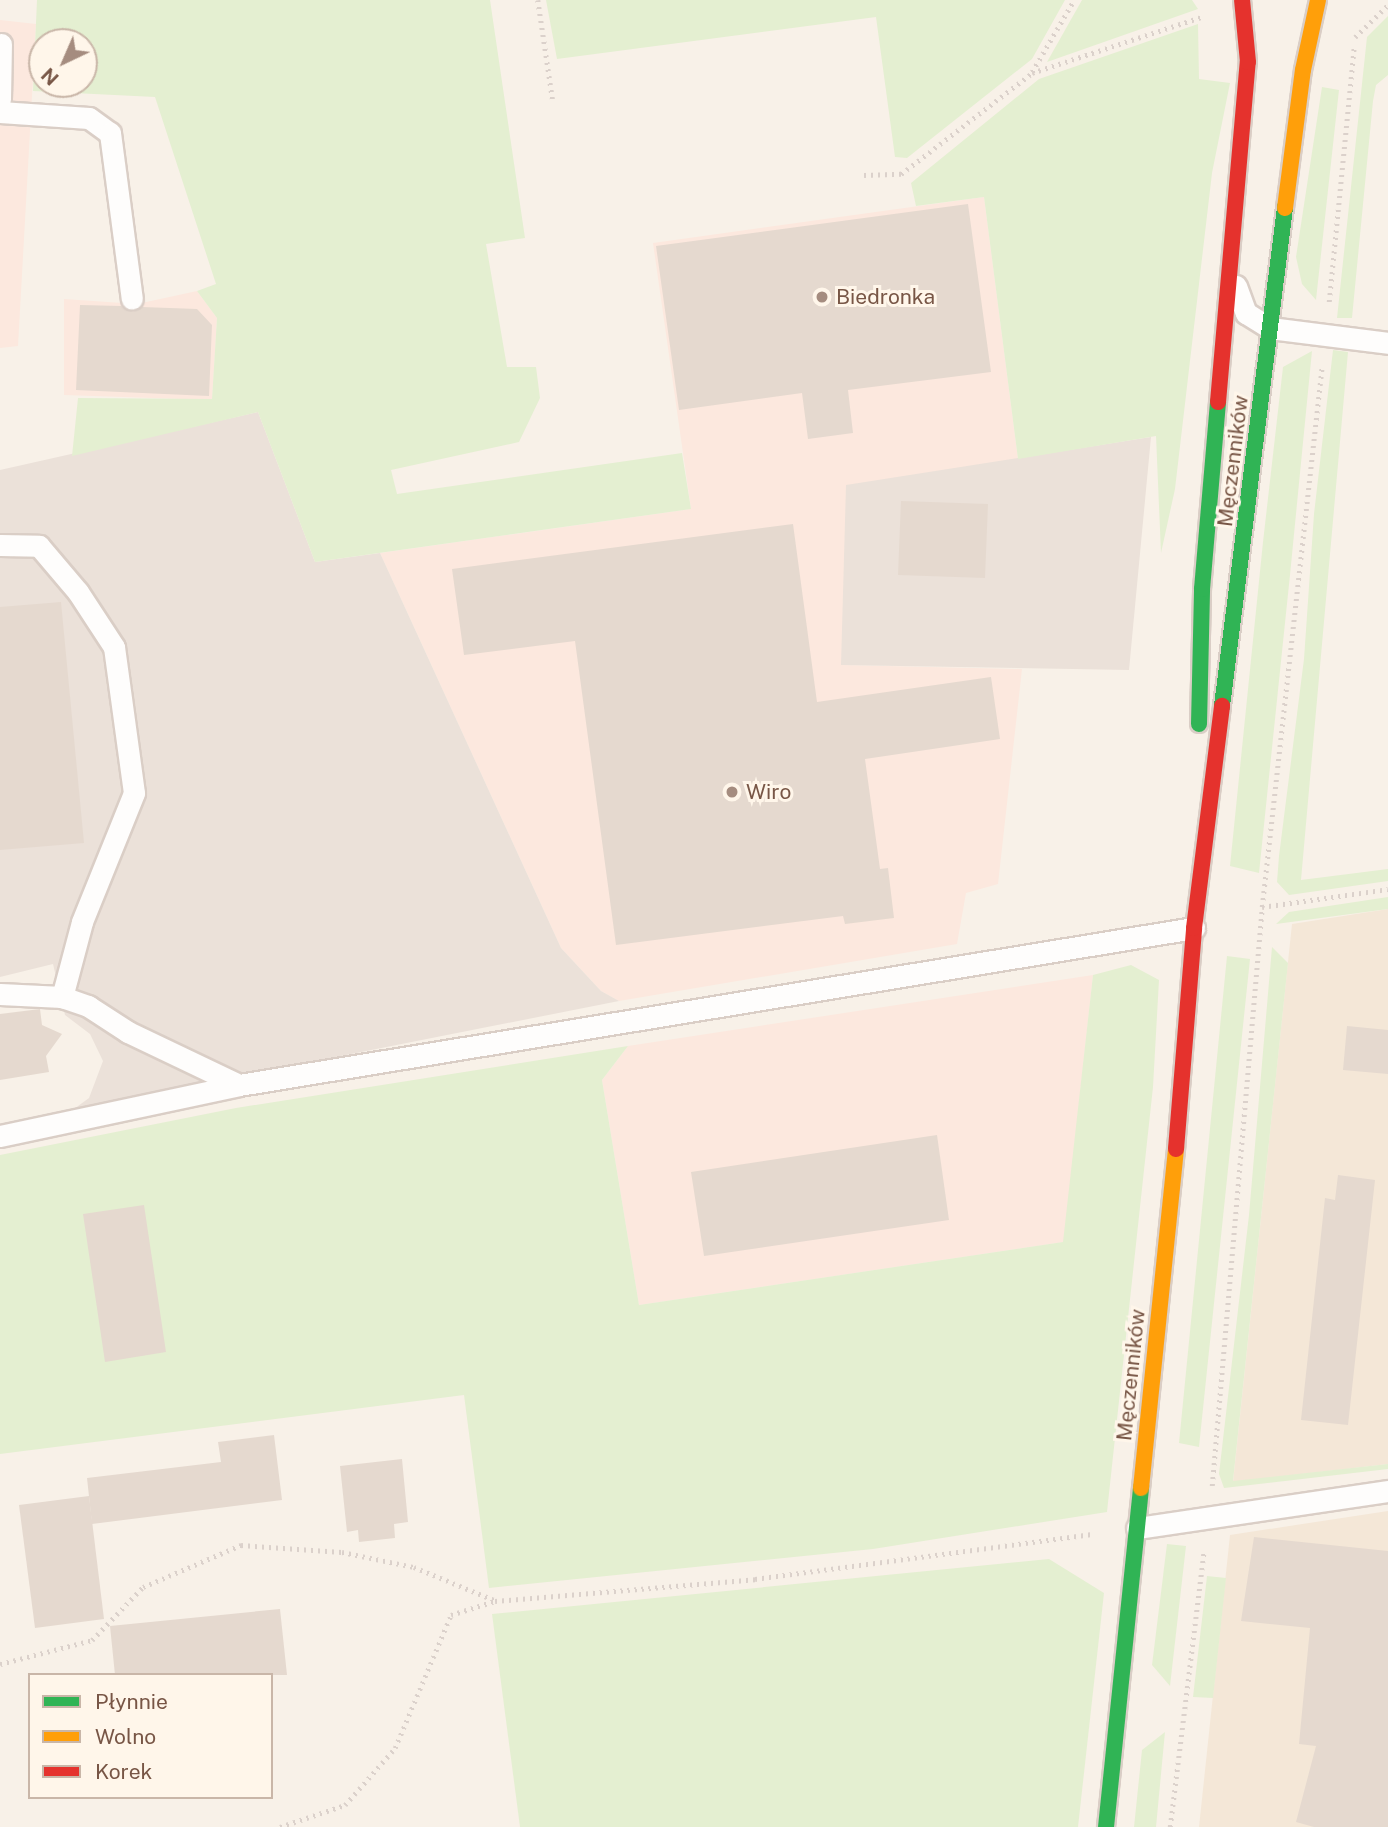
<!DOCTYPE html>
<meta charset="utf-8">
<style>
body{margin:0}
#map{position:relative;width:1388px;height:1827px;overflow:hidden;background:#f8f1e8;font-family:"Public Sans",sans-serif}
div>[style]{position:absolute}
.residential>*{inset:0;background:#f4e7d7}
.commercial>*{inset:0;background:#fce8de}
.industrial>*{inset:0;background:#ebe1d9}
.green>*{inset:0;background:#e4efd1}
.building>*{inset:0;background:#e5d9cf}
.path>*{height:4.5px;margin-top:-2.25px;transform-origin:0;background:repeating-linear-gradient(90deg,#dbd1cb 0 2px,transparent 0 7px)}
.roads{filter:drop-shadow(2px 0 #dacec6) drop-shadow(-2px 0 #dacec6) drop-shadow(0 2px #dacec6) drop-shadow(0 -2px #dacec6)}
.lane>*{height:21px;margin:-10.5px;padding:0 10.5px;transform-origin:10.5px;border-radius:10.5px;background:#fefdfc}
.fast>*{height:16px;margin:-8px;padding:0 8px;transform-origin:8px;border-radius:8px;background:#30b455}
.slow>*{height:16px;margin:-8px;padding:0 8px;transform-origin:8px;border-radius:8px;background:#ff9f0a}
.jam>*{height:16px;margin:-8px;padding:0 8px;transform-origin:8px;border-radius:8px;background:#e5322d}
.dots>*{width:19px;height:19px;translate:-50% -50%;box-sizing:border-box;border:4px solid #fff6ea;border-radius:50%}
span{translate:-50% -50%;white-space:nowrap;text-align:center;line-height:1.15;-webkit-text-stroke:6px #fff6ea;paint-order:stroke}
.poi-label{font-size:21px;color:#785646}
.left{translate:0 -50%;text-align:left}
.street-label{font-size:21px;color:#785646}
.legend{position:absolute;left:28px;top:1673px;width:245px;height:126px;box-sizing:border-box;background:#fff6ea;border:2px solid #c9b6a8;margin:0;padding:9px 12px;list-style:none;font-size:21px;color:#785646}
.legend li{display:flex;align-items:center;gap:14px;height:35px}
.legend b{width:35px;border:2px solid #c9b6a8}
.north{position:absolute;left:28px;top:28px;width:70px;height:70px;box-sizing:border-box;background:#fff6ea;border:2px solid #c9b6a8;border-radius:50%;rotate:224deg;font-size:19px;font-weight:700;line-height:28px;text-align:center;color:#785646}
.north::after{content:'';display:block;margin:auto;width:24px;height:32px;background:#a58c7f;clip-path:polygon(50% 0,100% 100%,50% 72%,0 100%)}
</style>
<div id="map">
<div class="residential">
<div style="clip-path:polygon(1388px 909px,1388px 1464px,1233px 1482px,1292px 924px)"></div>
<div style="clip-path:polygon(1388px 1511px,1388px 1827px,1199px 1827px,1230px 1535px)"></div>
</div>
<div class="commercial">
<div style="clip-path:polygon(0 20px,36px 24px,18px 346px,0 348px)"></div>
<div style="clip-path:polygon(984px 197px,1018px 459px,842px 665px,1022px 669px,998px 884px,966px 893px,957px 944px,619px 1001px,601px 991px,561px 948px,380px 553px,691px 509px,653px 243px)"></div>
<div style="clip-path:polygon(197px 291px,217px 318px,212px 400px,64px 395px,64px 299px,137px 304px)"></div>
<div style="clip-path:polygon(1093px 975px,1064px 1242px,639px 1305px,602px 1080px,628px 1046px)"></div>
</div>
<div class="industrial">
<div style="clip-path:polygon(258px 412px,315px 562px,380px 553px,561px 948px,601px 991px,619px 1001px,74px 1109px,89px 1098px,103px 1061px,90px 1034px,65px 1015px,53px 964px,0 977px,0 470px)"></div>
<div style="clip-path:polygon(1151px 437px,1129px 670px,841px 665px,846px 485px)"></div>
</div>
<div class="green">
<div style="clip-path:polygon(evenodd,37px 0,490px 0,525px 238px,486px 244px,507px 367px,536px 367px,540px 398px,519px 442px,391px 470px,397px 494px,682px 453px,691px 509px,315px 562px,258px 412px,72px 456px,78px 398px,212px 399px,217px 318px,197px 291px,216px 284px,155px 97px,33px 91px,37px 0,42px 42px,84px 42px,84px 84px,42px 84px,42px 42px)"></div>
<div style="clip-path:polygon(546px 0,1065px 0,1032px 59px,907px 158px,895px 157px,876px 17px,557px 59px)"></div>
<div style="clip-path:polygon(1082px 0,1192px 0,1198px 9px,1047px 62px)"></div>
<div style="clip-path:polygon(1388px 16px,1388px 75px,1376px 85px,1373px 101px,1352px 318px,1337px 318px,1367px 37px)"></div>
<div style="clip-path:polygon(1198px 24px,1199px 79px,1230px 83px,1212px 173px,1175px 489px,1161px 553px,1156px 436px,1018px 459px,984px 197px,916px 206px,911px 183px,1039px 79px)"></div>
<div style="clip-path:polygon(1322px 87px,1339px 90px,1316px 300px,1302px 284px,1296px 257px)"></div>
<div style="clip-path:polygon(1333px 350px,1348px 352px,1301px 880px,1388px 869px,1388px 881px,1289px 895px,1277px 882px,1279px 856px,1304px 659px,1314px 514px)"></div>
<div style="clip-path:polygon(1312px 351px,1290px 575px,1259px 873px,1230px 866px,1263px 542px,1283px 367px)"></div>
<div style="clip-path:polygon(1388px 897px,1388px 909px,1276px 924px,1289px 912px)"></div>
<div style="clip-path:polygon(1272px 947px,1288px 963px,1233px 1481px,1388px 1464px,1388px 1469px,1224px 1488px,1219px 1474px,1249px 1215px)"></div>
<div style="clip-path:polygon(1227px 956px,1250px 959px,1199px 1447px,1179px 1443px)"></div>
<div style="clip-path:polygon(1131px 965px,1159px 980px,1153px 1087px,1107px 1512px,873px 1549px,489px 1588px,464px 1395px,0 1454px,0 1155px,236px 1108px,628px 1046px,602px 1080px,639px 1305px,1063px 1242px,1093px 975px)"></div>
<div style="clip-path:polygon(1167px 1544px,1186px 1546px,1170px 1686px,1152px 1665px)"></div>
<div style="clip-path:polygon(1049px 1559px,1104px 1593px,1078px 1827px,520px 1827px,492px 1614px)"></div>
<div style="clip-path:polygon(1207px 1576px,1226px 1578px,1213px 1698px,1193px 1697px)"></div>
<div style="clip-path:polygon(1165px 1732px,1156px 1827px,1134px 1827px,1142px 1750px)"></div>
</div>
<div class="building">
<div style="clip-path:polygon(968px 204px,991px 372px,848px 390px,853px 433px,808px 439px,802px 393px,679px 410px,656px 246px)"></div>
<div style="clip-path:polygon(80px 305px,121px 306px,133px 312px,142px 307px,197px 309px,212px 325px,209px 396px,76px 390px)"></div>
<div style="clip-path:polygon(901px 501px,988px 504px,985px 578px,898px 575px)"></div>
<div style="clip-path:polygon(793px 524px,817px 702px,991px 677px,1000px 739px,865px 759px,880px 869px,888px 868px,894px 918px,845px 924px,843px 916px,616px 945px,575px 641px,464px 655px,452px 569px)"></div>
<div style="clip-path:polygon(61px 602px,84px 843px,0 850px,0 607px)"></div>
<div style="clip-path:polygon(40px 1009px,42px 1025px,62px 1034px,46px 1056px,49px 1072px,0 1080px,0 1014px)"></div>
<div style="clip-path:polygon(1347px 1026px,1388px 1030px,1388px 1074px,1343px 1070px)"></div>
<div style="clip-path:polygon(937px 1135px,949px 1220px,704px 1256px,691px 1172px)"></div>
<div style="clip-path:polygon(1338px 1175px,1375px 1180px,1348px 1425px,1301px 1420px,1325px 1198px,1335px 1200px)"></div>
<div style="clip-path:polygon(144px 1205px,166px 1352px,105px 1362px,83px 1214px)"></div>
<div style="clip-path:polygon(274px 1435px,282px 1500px,92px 1524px,87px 1478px,221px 1462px,218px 1442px)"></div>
<div style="clip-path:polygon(402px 1459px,408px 1522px,394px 1524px,395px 1538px,359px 1542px,358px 1530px,347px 1532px,340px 1466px)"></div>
<div style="clip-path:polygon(89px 1496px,104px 1619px,35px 1628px,19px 1505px)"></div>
<div style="clip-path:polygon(1254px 1537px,1388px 1551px,1388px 1827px,1314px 1827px,1296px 1822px,1316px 1746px,1299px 1744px,1310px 1628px,1241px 1621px)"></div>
<div style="clip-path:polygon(280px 1609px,287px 1675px,115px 1675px,110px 1626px)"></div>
</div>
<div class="path">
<div style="left:538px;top:0;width:103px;rotate:81.6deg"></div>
<div style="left:1355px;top:37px;width:46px;rotate:-44.1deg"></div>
<div style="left:1032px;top:72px;width:83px;rotate:-59.7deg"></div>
<div style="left:864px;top:175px;width:37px;rotate:-2deg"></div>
<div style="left:901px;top:174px;width:165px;rotate:-37.6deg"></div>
<div style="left:1032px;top:73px;width:178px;rotate:-18.3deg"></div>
<div style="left:1329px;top:302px;width:257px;rotate:-84.4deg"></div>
<div style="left:1262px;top:907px;width:127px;rotate:-8.1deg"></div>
<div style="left:1212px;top:1486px;width:581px;rotate:-85.06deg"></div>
<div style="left:1262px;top:907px;width:544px;rotate:-83.67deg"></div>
<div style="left:0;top:1664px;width:95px;rotate:-14.6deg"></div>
<div style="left:92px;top:1640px;width:74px;rotate:-46.1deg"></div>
<div style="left:143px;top:1587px;width:107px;rotate:-23.2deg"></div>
<div style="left:241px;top:1545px;width:101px;rotate:4deg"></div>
<div style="left:342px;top:1552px;width:74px;rotate:11.8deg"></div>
<div style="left:414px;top:1567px;width:87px;rotate:22.4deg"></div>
<div style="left:280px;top:1827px;width:69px;rotate:-18.7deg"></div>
<div style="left:345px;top:1805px;width:76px;rotate:-48.7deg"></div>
<div style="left:395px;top:1748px;width:144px;rotate:-67.2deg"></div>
<div style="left:451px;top:1615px;width:46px;rotate:-17.7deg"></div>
<div style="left:495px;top:1601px;width:261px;rotate:-4.8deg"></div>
<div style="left:755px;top:1579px;width:342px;rotate:-7.6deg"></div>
<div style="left:1170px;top:1827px;width:279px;rotate:-83deg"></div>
</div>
<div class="roads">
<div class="lane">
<div style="left:0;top:99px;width:55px;rotate:-89deg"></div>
<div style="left:0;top:112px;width:89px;rotate:3.9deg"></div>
<div style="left:89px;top:118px;width:26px;rotate:36deg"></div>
<div style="left:110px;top:133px;width:167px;rotate:82.5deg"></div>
<div style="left:1236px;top:286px;width:29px;rotate:70deg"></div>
<div style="left:1246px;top:313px;width:28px;rotate:32deg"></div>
<div style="left:1270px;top:328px;width:119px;rotate:7.2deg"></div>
<div style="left:0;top:545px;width:39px;rotate:1deg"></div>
<div style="left:39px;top:546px;width:60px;rotate:49.7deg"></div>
<div style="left:78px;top:592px;width:66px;rotate:56.8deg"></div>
<div style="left:114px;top:647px;width:147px;rotate:82.2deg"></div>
<div style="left:134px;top:793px;width:139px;rotate:112deg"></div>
<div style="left:82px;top:922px;width:78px;rotate:104.9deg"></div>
<div style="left:0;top:994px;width:62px;rotate:2.8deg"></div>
<div style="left:62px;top:997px;width:28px;rotate:19deg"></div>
<div style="left:88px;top:1006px;width:48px;rotate:33deg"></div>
<div style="left:128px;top:1032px;width:123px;rotate:25.5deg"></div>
<div style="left:0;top:1136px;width:244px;rotate:-12deg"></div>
<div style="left:239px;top:1085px;width:968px;rotate:-9.34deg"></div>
<div style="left:1137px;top:1528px;width:254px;rotate:-8.4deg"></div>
</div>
<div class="fast">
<div style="left:1222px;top:706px;width:502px;rotate:-82.79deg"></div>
<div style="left:1199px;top:724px;width:135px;rotate:-88.7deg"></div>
<div style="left:1202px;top:589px;width:188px;rotate:-85.1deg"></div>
<div style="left:1106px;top:1827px;width:341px;rotate:-84.1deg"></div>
</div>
<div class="slow">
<div style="left:1285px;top:208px;width:139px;rotate:-82.6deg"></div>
<div style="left:1303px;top:70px;width:72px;rotate:-77.9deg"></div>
<div style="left:1141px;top:1488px;width:341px;rotate:-84.1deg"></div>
</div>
<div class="jam">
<div style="left:1218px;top:402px;width:341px;rotate:-85deg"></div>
<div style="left:1248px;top:62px;width:62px;rotate:-95.5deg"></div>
<div style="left:1176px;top:1149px;width:222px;rotate:-85.3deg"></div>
<div style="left:1194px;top:928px;width:224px;rotate:-82.8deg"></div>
</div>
</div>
<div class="dots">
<div style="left:822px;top:297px;background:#a58c7f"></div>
<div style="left:732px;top:792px;background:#a58c7f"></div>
</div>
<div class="poi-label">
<span class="left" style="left:836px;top:297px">Biedronka</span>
<span class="left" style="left:746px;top:792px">Wiro</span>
</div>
<div class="street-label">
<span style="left:1233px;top:461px;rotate:-83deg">Męczenników</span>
<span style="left:1131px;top:1375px;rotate:-84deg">Męczenników</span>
</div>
<ul class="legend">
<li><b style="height:9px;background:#30b455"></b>Płynnie</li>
<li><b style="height:9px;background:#ff9f0a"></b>Wolno</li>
<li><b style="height:9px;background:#e5322d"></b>Korek</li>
</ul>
<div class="north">N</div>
</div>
